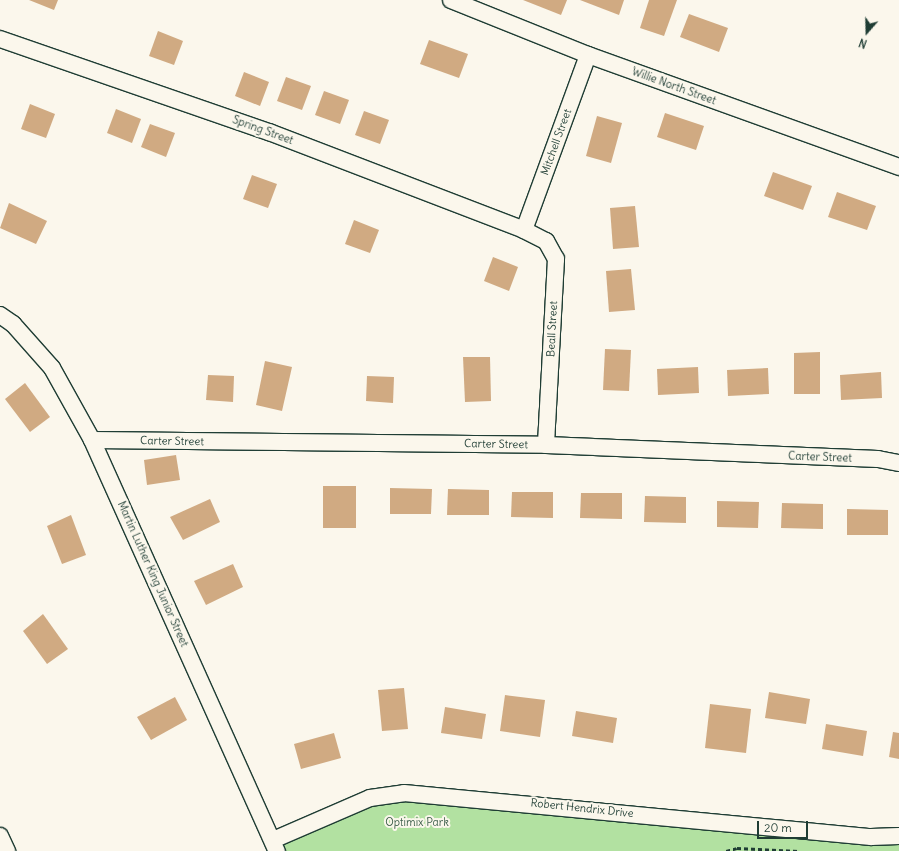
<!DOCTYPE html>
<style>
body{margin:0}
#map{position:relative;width:899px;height:851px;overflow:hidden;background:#fbf7ec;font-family:Delius,sans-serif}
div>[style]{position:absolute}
.green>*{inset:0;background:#b2e1a1}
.building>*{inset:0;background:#d0aa82}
.path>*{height:2.5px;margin-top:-1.25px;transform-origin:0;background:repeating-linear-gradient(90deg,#1f3d34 0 4px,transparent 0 7px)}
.roads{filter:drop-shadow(1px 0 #1f3d34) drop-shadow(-1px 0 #1f3d34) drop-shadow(0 1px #1f3d34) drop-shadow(0 -1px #1f3d34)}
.street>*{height:16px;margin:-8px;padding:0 8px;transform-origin:8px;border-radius:8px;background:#fbf7ec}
span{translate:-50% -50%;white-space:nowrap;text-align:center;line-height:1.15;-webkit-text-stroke:4px #fbf7ec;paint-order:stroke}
.street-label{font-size:11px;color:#1f3d34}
.park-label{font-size:11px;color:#3c5e4a}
.north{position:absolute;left:847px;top:12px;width:40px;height:40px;-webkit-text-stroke:3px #fbf7ec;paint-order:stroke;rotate:200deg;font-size:11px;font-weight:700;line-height:16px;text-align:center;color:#1f3d34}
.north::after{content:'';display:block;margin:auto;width:14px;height:18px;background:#1f3d34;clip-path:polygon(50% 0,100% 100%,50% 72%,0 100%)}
.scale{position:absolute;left:757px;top:821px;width:51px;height:18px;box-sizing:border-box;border:2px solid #1f3d34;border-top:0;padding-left:5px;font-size:12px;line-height:14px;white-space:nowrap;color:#1f3d34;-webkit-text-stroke:3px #fbf7ec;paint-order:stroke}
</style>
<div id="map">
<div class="green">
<div style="clip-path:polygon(370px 798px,899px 836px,899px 851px,277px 851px,273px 840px)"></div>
</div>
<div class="building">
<div style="clip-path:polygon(29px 0,58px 0,54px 10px)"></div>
<div style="clip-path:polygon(523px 0,567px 0,561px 15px)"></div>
<div style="clip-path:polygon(580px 0,624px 0,619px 15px)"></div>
<div style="clip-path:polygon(649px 0,677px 0,664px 36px,640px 28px)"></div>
<div style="clip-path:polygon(689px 14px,728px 28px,719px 52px,680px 37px)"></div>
<div style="clip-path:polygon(158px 31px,183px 41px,174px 65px,149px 56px)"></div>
<div style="clip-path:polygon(429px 40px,468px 54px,459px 78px,420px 64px)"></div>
<div style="clip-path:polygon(244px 72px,269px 82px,260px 106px,235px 96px)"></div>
<div style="clip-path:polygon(286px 77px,311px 86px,302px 110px,277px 101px)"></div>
<div style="clip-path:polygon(324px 91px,349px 100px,340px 124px,315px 115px)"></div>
<div style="clip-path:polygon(30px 104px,55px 114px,46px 138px,21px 129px)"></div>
<div style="clip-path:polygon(116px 109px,141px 119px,132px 143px,107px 133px)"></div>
<div style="clip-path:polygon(364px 111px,389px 120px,380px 144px,355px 135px)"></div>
<div style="clip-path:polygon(665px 113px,704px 126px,696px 150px,657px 137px)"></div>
<div style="clip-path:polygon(597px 116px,622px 123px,611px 163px,586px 156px)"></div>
<div style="clip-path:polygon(150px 124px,175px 133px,166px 157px,141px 147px)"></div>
<div style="clip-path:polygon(773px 172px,812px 186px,803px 210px,764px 196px)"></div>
<div style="clip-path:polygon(252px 175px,277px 184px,268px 208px,243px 199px)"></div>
<div style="clip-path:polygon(837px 192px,876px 206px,867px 230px,828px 217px)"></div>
<div style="clip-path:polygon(9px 203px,47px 221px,36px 244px,0 228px)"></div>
<div style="clip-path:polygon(635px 206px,639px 247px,613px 249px,610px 208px)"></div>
<div style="clip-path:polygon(354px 220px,379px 230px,370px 253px,345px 244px)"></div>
<div style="clip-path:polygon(493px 257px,518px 267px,509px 291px,484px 281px)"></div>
<div style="clip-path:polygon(631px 269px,635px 310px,609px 312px,606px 271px)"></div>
<div style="clip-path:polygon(605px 349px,631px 350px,629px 391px,603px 390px)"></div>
<div style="clip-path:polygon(820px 352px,820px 394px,794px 394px,794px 353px)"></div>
<div style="clip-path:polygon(463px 357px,490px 357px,491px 401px,465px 402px)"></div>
<div style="clip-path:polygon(265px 361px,292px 367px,282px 411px,256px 405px)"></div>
<div style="clip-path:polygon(698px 367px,699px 393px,658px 395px,657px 369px)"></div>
<div style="clip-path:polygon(768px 368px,769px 394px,728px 396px,727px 370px)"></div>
<div style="clip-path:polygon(881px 372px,882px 398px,841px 400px,840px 375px)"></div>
<div style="clip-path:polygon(208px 375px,234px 376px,233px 402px,206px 400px)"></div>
<div style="clip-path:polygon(367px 376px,394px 377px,393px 403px,366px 401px)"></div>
<div style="clip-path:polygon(25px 383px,50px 417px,30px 432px,5px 399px)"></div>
<div style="clip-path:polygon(176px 455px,180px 480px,147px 485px,144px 460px)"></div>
<div style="clip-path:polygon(323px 486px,356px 486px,356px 528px,323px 528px)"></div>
<div style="clip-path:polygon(390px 488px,432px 489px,431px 514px,390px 514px)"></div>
<div style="clip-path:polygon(448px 489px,489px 490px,489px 515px,447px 515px)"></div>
<div style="clip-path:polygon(512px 492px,553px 492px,553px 518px,511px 517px)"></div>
<div style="clip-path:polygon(581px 493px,622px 493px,622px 519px,580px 518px)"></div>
<div style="clip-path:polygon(645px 496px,686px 497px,686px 523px,644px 522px)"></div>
<div style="clip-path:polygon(210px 499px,220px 522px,183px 540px,170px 517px)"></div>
<div style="clip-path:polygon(717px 501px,759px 502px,758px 528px,717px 527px)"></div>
<div style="clip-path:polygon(782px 503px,823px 504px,823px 529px,781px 528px)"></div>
<div style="clip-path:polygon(847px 509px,888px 510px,888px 535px,847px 535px)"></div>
<div style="clip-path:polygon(71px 515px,86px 555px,62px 564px,47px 526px)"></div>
<div style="clip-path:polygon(233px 564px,243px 587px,206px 605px,194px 581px)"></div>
<div style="clip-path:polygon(43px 614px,68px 649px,47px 664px,23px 631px)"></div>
<div style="clip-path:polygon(404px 688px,408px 729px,382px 731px,378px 690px)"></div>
<div style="clip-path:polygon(769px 692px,810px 699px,806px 724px,765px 718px)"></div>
<div style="clip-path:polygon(505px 695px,545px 700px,540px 737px,500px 731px)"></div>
<div style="clip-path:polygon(175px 697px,187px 720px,151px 740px,137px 717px)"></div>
<div style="clip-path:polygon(710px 704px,751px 709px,746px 753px,705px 748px)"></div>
<div style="clip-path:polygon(445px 707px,486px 714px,482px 739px,441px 733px)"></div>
<div style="clip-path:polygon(576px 711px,617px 718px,613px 743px,572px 736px)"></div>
<div style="clip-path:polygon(826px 724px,867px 731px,863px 756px,822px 749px)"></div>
<div style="clip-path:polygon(893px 732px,899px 733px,899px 759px,889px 757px)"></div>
<div style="clip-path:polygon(334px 733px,341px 758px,301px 769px,294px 744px)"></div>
</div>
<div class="path">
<div style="left:726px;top:851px;width:11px;rotate:-15deg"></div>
<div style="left:737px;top:848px;width:62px;rotate:2.8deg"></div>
</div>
<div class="roads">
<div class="street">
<div style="left:451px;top:0;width:148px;rotate:21.9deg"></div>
<div style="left:588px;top:55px;width:331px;rotate:19.8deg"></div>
<div style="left:0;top:39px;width:285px;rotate:19.1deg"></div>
<div style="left:269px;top:132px;width:273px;rotate:21deg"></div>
<div style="left:524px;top:230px;width:25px;rotate:27deg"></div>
<div style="left:546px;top:241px;width:21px;rotate:61deg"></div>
<div style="left:556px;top:259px;width:186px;rotate:93.1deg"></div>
<div style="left:524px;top:230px;width:186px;rotate:-69.9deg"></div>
<div style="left:0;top:315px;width:16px;rotate:35deg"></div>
<div style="left:13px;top:324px;width:59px;rotate:48.4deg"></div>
<div style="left:52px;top:368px;width:82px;rotate:60.9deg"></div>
<div style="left:92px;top:440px;width:451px;rotate:65.8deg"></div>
<div style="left:92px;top:440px;width:454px;rotate:0.6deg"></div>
<div style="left:546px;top:445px;width:332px;rotate:2.4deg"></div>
<div style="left:878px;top:459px;width:21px;rotate:11deg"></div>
<div style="left:0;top:836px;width:17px;rotate:65deg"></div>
<div style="left:273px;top:840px;width:106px;rotate:-23.4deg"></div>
<div style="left:370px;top:798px;width:34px;rotate:-8deg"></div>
<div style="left:404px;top:793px;width:469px;rotate:5.4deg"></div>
<div style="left:871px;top:837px;width:28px;rotate:-2deg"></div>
</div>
</div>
<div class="street-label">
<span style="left:674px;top:86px;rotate:20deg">Willie North Street</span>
<span style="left:263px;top:130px;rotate:20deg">Spring Street</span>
<span style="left:556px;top:142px;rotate:-70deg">Mitchell Street</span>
<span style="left:552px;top:329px;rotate:-87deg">Beall Street</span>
<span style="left:172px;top:441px;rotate:1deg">Carter Street</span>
<span style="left:496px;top:444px;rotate:1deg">Carter Street</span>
<span style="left:820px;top:457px;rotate:2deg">Carter Street</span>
<span style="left:153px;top:574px;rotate:66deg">Martin Luther King Junior Street</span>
<span style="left:582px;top:808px;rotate:6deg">Robert Hendrix Drive</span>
</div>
<div class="park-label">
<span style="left:417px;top:822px">Optimix Park</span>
</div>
<div class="north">N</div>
<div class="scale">20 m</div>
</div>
